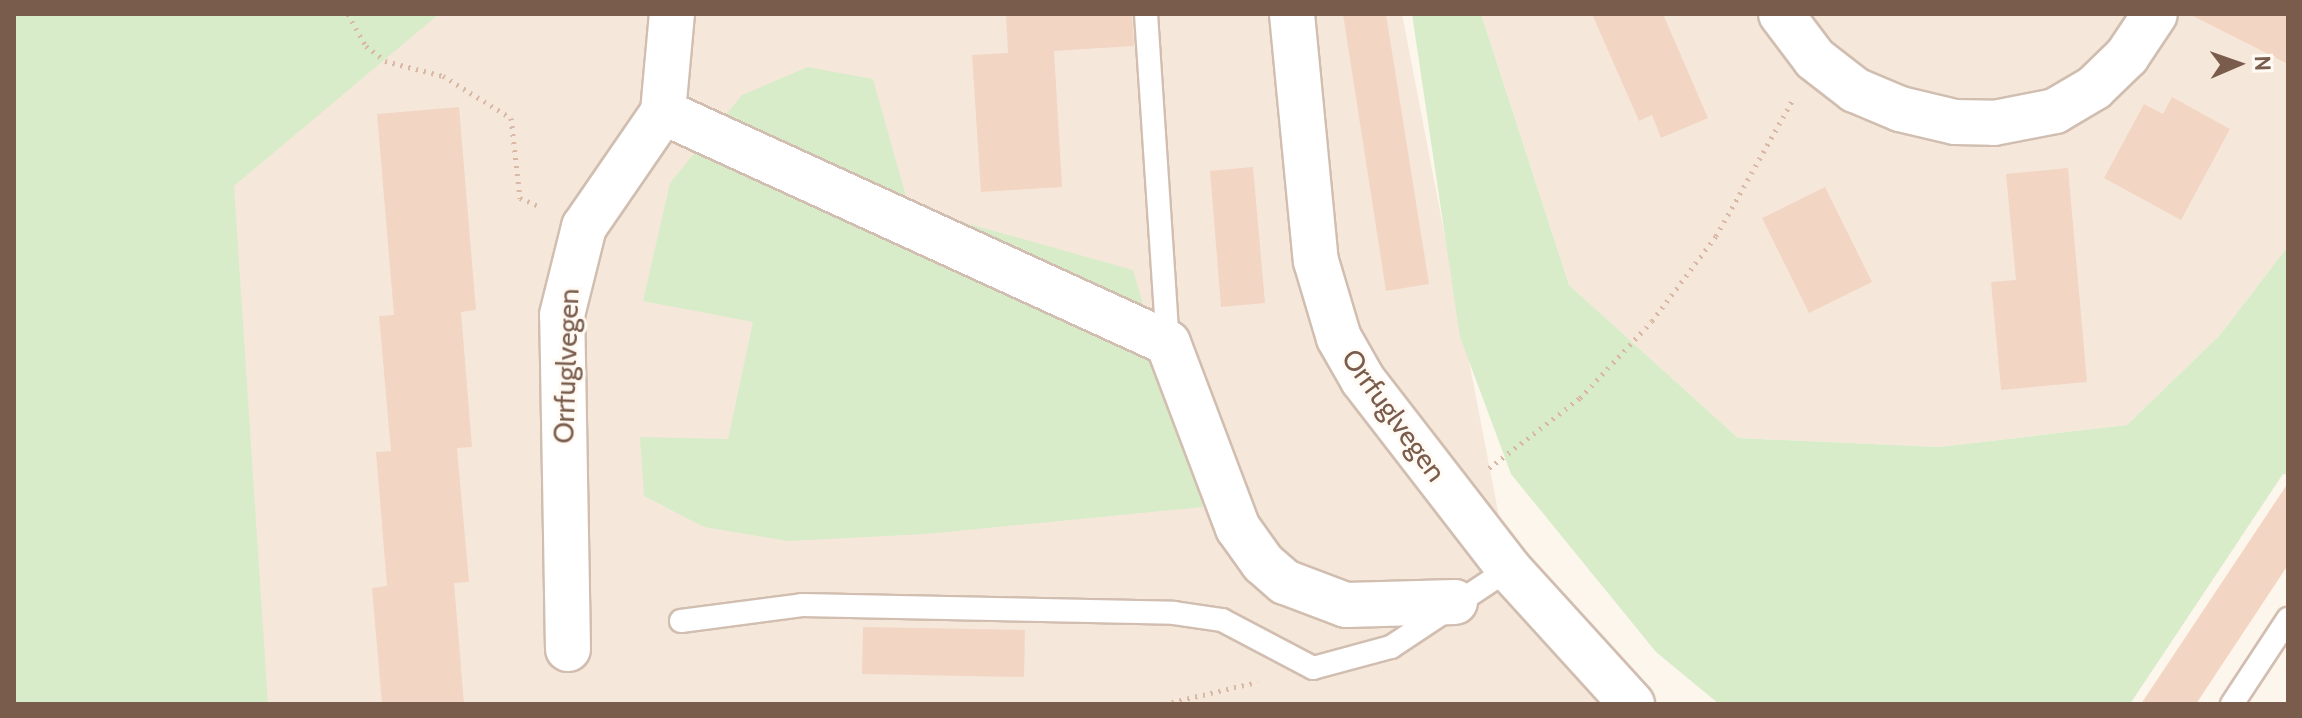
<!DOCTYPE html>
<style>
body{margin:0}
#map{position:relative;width:2302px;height:718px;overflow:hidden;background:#fdf6ec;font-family:Cabin,sans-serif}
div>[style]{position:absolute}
.residential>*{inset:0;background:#f5e8da}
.green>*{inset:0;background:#d8ecc9}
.building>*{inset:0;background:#f3d5c3}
.path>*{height:5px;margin-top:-2.5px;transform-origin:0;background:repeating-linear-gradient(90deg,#d9b8a5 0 2px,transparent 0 8px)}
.roads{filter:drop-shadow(2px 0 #d1beb0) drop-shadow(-2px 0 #d1beb0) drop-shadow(0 2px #d1beb0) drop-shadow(0 -2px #d1beb0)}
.service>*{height:22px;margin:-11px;padding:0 11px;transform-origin:11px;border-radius:11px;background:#fff}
.minor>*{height:44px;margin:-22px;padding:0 22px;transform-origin:22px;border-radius:22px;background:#fff}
span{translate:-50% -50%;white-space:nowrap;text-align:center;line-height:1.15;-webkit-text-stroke:6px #fffaf3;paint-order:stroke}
.street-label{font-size:28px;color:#7a5c4d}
.frame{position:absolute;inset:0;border:16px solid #7a5c4d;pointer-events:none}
.north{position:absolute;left:2198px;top:24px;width:80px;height:80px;-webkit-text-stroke:6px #fffaf3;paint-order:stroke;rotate:88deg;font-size:22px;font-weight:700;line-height:32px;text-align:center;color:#7a5c4d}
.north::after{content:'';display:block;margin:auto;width:28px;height:36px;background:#7a5c4d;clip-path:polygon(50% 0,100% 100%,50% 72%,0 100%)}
</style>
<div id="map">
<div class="residential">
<div style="clip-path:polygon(249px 14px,1402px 14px,1509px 568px,1632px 704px,263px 704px,214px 137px)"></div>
<div style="clip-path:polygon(1481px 14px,2288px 14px,2288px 246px,2220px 335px,2127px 425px,1939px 447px,1738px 438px,1569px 285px)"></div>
</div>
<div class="green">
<div style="clip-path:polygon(14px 14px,439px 14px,234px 186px,268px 704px,14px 704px)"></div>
<div style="clip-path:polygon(1412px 14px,1481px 14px,1569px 285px,1738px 438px,1939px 447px,2127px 425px,2220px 335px,2288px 246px,2288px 475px,2283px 474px,2130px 704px,1719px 704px,1656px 652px,1511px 474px,1460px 337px)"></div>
<div style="clip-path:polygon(808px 67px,873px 79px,909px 207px,1133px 270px,1203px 507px,926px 534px,788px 541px,704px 527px,644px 496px,640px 437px,728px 439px,753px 322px,643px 301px,670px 183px,742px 95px)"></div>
</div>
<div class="building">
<div style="clip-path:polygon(1006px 14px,1132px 14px,1134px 46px,1054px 51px,1062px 187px,981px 192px,972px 55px,1008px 53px)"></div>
<div style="clip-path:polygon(1343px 14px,1386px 14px,1429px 284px,1386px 291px)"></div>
<div style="clip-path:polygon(1592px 14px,1663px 14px,1708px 118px,1661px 138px,1652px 115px,1639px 121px)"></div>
<div style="clip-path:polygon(2189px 14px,2288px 14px,2288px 64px)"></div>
<div style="clip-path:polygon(2172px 97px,2230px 129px,2181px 220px,2104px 178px,2144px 104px,2163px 114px)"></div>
<div style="clip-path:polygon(459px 107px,476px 310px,461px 312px,472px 447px,457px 448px,469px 582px,454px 583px,464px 704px,382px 704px,372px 588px,387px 586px,376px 452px,391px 451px,379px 316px,394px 315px,377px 114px)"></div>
<div style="clip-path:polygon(1253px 167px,1265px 303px,1221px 307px,1210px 171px)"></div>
<div style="clip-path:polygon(2068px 168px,2087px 382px,2001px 390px,1991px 282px,2016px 280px,2006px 174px)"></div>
<div style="clip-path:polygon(1825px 187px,1872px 282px,1809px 313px,1762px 218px)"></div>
<div style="clip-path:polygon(2288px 483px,2288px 565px,2196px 704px,2141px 704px)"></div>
<div style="clip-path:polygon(863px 627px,1025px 630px,1024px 677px,862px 674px)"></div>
</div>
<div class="path">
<div style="left:348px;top:14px;width:37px;rotate:61deg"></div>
<div style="left:366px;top:46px;width:24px;rotate:38deg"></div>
<div style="left:385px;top:61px;width:60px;rotate:14.5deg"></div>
<div style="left:443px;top:76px;width:80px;rotate:31.7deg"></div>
<div style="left:511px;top:118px;width:81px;rotate:83.6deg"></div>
<div style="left:520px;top:198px;width:23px;rotate:23deg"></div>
<div style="left:1489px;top:468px;width:115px;rotate:-37.6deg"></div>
<div style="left:1580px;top:398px;width:105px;rotate:-46.9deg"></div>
<div style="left:1652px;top:321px;width:106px;rotate:-53deg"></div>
<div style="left:1716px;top:236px;width:155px;rotate:-60.6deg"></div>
<div style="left:1164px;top:704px;width:96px;rotate:-13.3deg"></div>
</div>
<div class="roads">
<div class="service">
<div style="left:1146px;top:14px;width:330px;rotate:86.2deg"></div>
<div style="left:681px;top:621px;width:122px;rotate:-7.5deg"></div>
<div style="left:802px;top:605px;width:372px;rotate:1.2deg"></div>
<div style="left:1174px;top:613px;width:49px;rotate:8.3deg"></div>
<div style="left:1222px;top:620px;width:103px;rotate:27.8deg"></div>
<div style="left:1313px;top:668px;width:81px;rotate:-15.1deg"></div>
<div style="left:1391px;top:647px;width:141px;rotate:-33.5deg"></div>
<div style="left:2232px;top:704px;width:102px;rotate:-56.6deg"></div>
</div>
<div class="minor">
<div style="left:1292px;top:14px;width:248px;rotate:84.5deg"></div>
<div style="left:1316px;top:261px;width:80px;rotate:73.4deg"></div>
<div style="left:1339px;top:338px;width:48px;rotate:60.3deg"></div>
<div style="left:1363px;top:380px;width:239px;rotate:52.3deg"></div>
<div style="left:1509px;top:569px;width:183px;rotate:47.7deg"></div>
<div style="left:1781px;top:14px;width:56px;rotate:52.9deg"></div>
<div style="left:1815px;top:59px;width:51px;rotate:37.8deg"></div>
<div style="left:1855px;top:90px;width:49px;rotate:22.9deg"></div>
<div style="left:1900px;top:109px;width:57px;rotate:13.3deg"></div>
<div style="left:1955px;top:122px;width:39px;rotate:1deg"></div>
<div style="left:1994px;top:123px;width:62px;rotate:-11.1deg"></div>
<div style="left:2055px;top:111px;width:45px;rotate:-30.5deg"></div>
<div style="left:2094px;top:88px;width:46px;rotate:-44.1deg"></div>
<div style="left:2127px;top:56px;width:50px;rotate:-56.3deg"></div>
<div style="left:663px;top:112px;width:555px;rotate:24.58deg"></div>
<div style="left:1168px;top:343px;width:198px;rotate:69.3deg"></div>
<div style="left:1238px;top:528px;width:43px;rotate:54.5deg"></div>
<div style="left:1263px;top:563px;width:29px;rotate:41deg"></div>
<div style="left:1285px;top:582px;width:65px;rotate:20.7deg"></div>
<div style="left:1346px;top:605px;width:109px;rotate:-1.6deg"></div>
<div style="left:568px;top:649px;width:334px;rotate:-91deg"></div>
<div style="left:562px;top:315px;width:91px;rotate:-76deg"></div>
<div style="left:584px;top:227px;width:140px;rotate:-55.5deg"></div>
<div style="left:663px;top:112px;width:98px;rotate:-84.8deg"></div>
</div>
</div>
<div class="street-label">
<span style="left:566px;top:366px;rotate:-88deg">Orrfuglvegen</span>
<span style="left:1394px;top:415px;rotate:54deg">Orrfuglvegen</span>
</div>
<div class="frame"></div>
<div class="north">N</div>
</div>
